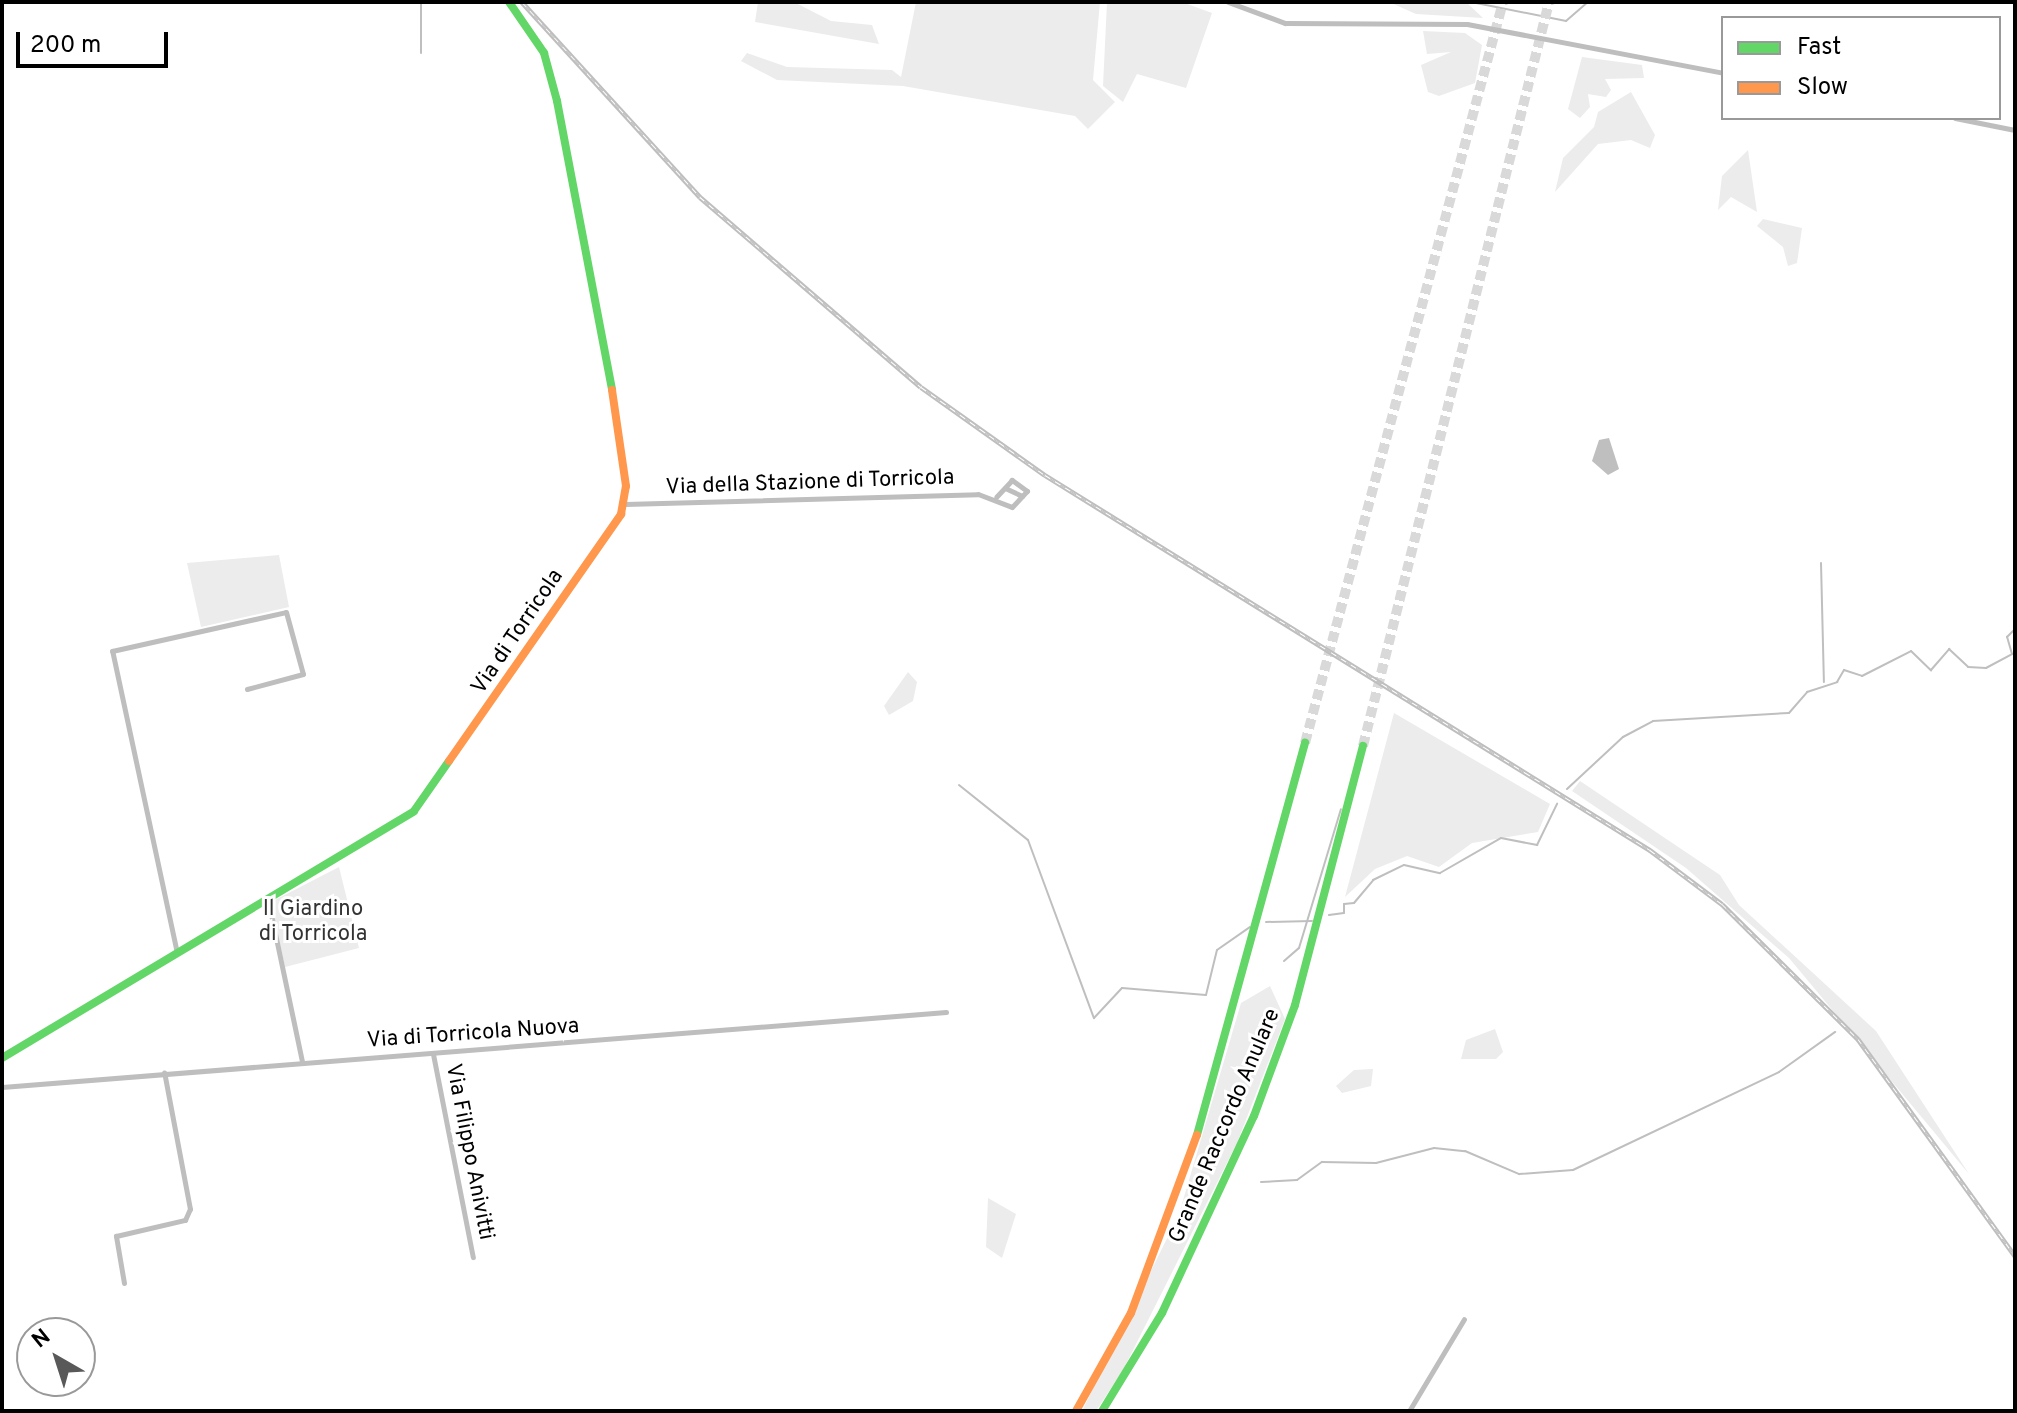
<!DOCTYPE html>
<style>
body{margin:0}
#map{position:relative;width:2017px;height:1413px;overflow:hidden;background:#fff;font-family:Overpass,sans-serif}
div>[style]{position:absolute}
.green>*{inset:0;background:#ececec}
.water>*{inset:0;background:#bfbfbf}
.stream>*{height:2px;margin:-1px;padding:0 1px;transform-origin:1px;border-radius:1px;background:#bfbfbf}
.highway-tunnel>*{height:10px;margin-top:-5px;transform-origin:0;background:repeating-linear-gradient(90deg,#d9d9d9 0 10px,transparent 0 15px)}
.street>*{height:5px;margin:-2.5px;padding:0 2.5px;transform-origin:2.5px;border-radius:2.5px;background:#bebebe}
.fast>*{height:8px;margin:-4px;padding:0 4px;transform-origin:4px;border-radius:4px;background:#63d668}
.slow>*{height:8px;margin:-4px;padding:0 4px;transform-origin:4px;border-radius:4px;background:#ff974d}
.rail>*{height:5px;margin-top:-2.5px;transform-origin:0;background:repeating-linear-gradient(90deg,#fff 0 6px,#bebebe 0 12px);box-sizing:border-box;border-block:2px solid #bebebe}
span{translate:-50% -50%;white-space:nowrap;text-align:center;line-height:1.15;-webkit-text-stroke:6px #fff;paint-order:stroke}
.street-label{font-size:22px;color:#000}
.park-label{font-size:22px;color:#333}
.frame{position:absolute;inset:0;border:4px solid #000;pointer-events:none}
.legend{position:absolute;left:1721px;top:16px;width:280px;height:104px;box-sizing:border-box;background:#fff;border:2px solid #999;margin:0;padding:10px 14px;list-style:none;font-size:24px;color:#000}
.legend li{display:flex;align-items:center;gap:16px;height:40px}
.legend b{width:40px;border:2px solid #999}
.north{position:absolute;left:16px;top:1317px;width:80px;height:80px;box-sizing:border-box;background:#fff;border:2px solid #999;border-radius:50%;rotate:321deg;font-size:22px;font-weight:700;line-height:32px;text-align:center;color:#000}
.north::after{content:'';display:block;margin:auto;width:28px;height:36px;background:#595959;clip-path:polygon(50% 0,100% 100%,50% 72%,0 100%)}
.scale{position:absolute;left:16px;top:32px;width:152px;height:36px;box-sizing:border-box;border:4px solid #000;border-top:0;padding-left:10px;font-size:24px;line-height:28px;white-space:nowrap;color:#000;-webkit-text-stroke:6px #fff;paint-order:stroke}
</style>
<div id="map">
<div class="green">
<div style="clip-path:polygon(758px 2px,794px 2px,831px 21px,872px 25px,879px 44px,755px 22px)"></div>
<div style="clip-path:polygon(916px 2px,1100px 2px,1093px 80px,1115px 102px,1088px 129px,1075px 116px,903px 86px,777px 80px,741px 61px,747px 53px,787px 67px,892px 70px,901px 77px)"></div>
<div style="clip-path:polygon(1107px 2px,1182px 2px,1212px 13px,1186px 88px,1137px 74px,1123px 102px,1103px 86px)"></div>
<div style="clip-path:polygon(1389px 2px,1466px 2px,1483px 18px,1416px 14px)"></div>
<div style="clip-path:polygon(1423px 31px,1465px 33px,1482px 45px,1475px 83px,1439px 96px,1428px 92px,1421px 65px,1451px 52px,1427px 54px)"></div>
<div style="clip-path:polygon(1582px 57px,1642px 65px,1644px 78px,1605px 79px,1611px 90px,1606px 97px,1588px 94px,1590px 107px,1580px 118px,1568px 109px)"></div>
<div style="clip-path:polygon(1631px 92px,1655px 135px,1650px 148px,1631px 140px,1598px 144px,1555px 192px,1563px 158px,1594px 127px,1598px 112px)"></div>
<div style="clip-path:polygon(1748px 150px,1757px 212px,1731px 197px,1718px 210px,1722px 176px)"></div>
<div style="clip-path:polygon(1763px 219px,1802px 228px,1797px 263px,1788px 266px,1783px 247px,1757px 226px)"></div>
<div style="clip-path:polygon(279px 555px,289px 607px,201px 627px,187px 563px)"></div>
<div style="clip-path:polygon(908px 672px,917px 682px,913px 701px,889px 715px,884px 706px)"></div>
<div style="clip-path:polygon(1394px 713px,1550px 804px,1538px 832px,1472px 843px,1439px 867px,1407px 856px,1375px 869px,1345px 897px)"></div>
<div style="clip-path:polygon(1580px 781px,1720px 875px,1739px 905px,1876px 1031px,1969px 1174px,1789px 958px,1686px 868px,1572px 791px)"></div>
<div style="clip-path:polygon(339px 867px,359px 948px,285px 967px,271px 902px)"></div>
<div style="clip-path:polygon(1270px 986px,1285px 1019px,1237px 1143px,1123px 1370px,1096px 1411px,1082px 1411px,1179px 1214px,1241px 1003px)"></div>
<div style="clip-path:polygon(1495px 1029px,1503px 1052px,1496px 1059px,1461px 1059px,1466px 1040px)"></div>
<div style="clip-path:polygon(1373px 1069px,1371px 1086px,1342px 1093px,1336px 1086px,1354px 1070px)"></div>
<div style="clip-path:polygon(988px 1198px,1016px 1214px,1002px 1258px,986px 1247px)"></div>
</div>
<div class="water">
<div style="clip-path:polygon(1609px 438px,1619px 469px,1608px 475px,1592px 461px,1599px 440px)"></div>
</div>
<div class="stream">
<div style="left:1471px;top:2px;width:97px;rotate:11.3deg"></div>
<div style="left:1566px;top:21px;width:29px;rotate:-41deg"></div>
<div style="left:421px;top:53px;width:51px;rotate:-90deg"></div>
<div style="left:1821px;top:563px;width:119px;rotate:88.6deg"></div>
<div style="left:959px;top:785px;width:88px;rotate:38.6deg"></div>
<div style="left:1028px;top:840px;width:190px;rotate:69.7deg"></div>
<div style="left:1094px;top:1018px;width:41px;rotate:-47deg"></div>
<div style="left:1122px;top:988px;width:84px;rotate:4.8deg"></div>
<div style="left:1206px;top:995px;width:46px;rotate:-76.3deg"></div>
<div style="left:1217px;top:950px;width:40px;rotate:-34.9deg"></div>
<div style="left:1567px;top:789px;width:76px;rotate:-42.9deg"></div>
<div style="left:1623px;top:737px;width:34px;rotate:-28deg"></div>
<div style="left:1653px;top:721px;width:136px;rotate:-3.4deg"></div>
<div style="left:1789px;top:713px;width:28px;rotate:-49deg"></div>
<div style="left:1807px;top:692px;width:32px;rotate:-18deg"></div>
<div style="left:1837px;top:682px;width:14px;rotate:-60deg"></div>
<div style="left:1844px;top:670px;width:19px;rotate:18deg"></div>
<div style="left:1862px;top:676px;width:55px;rotate:-27deg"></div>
<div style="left:1911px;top:651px;width:28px;rotate:44deg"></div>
<div style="left:1931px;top:670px;width:28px;rotate:-49deg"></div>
<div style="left:1949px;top:649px;width:26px;rotate:43deg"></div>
<div style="left:1968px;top:667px;width:18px;rotate:3deg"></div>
<div style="left:1986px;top:668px;width:30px;rotate:-28deg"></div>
<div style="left:2012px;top:654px;width:18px;rotate:-106deg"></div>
<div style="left:2007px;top:637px;width:11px;rotate:-45deg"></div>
<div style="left:1329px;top:915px;width:15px;rotate:-8deg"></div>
<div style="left:1344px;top:913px;width:9px;rotate:-90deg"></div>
<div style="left:1344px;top:904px;width:10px;rotate:-6deg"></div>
<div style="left:1354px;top:903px;width:30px;rotate:-50deg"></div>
<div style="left:1373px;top:880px;width:34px;rotate:-26deg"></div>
<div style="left:1404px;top:865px;width:37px;rotate:13deg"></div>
<div style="left:1440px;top:873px;width:70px;rotate:-29.8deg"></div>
<div style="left:1501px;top:838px;width:37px;rotate:11deg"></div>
<div style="left:1537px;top:845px;width:46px;rotate:-64deg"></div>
<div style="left:1266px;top:922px;width:46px;rotate:-1.2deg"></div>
<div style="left:1284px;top:961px;width:20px;rotate:-41deg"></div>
<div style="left:1299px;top:948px;width:145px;rotate:-73.2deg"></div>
<div style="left:1261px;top:1182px;width:36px;rotate:-3deg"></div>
<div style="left:1297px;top:1180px;width:31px;rotate:-36deg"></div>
<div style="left:1322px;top:1162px;width:54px;rotate:1.1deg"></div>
<div style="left:1376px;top:1163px;width:60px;rotate:-14.5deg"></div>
<div style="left:1434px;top:1148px;width:31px;rotate:6deg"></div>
<div style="left:1465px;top:1151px;width:59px;rotate:23.1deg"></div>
<div style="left:1519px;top:1174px;width:54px;rotate:-4.2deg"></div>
<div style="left:1573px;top:1170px;width:228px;rotate:-25.4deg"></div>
<div style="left:1779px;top:1072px;width:69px;rotate:-35.5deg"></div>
</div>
<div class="highway-tunnel">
<div style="left:1305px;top:743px;width:767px;rotate:-75.04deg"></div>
<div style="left:1363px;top:746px;width:767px;rotate:-75.96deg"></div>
</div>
<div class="street">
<div style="left:1228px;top:2px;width:61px;rotate:20.2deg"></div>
<div style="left:1285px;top:23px;width:182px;rotate:0.3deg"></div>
<div style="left:1467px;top:24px;width:261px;rotate:10.8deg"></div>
<div style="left:1955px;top:118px;width:61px;rotate:11.3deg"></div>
<div style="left:1005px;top:488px;width:19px;rotate:25deg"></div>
<div style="left:625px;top:504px;width:353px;rotate:-1.6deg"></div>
<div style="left:978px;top:494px;width:36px;rotate:21deg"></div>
<div style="left:1012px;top:507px;width:22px;rotate:-47deg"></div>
<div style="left:1027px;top:491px;width:19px;rotate:-144deg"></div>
<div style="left:1012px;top:480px;width:23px;rotate:133deg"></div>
<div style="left:268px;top:900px;width:165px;rotate:78.1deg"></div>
<div style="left:177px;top:953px;width:309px;rotate:-102.1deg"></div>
<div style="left:112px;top:651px;width:178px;rotate:-12.6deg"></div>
<div style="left:286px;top:612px;width:64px;rotate:74.7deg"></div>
<div style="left:303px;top:674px;width:58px;rotate:165deg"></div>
<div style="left:433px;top:1054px;width:207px;rotate:78.9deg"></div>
<div style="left:2px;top:1087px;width:947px;rotate:-4.54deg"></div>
<div style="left:124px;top:1283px;width:48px;rotate:-99.7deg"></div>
<div style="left:116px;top:1236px;width:71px;rotate:-13.1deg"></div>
<div style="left:185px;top:1220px;width:12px;rotate:-66deg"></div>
<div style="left:190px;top:1209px;width:139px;rotate:-100.7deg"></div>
<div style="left:1409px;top:1411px;width:107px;rotate:-59.1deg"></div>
</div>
<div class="fast">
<div style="left:509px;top:2px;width:62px;rotate:55.5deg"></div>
<div style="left:544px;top:53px;width:50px;rotate:74.8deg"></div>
<div style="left:557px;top:101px;width:294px;rotate:79.2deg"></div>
<div style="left:2px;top:1058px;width:480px;rotate:-30.9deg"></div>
<div style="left:414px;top:811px;width:61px;rotate:-55deg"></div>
<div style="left:1197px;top:1135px;width:407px;rotate:-74.6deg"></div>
<div style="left:1102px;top:1411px;width:115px;rotate:-58.5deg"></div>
<div style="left:1162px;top:1313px;width:217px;rotate:-65deg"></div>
<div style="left:1254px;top:1116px;width:118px;rotate:-69.7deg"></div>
<div style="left:1295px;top:1005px;width:268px;rotate:-75.3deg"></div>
</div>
<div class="slow">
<div style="left:449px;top:761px;width:301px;rotate:-55.1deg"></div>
<div style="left:621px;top:514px;width:28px;rotate:-80deg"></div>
<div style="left:626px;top:486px;width:97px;rotate:-98.3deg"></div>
<div style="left:1076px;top:1411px;width:112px;rotate:-60.7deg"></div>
<div style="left:1131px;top:1313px;width:190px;rotate:-69.7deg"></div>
</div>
<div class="rail">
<div style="left:522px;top:2px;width:264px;rotate:47.6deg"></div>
<div style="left:700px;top:197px;width:291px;rotate:40.7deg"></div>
<div style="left:921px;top:387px;width:152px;rotate:35.4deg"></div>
<div style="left:1045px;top:475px;width:712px;rotate:31.79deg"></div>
<div style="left:1650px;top:850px;width:90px;rotate:36.9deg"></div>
<div style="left:1722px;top:904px;width:192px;rotate:44.8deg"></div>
<div style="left:1858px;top:1039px;width:268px;rotate:54.1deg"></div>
</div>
<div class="street-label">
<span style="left:810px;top:483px;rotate:-2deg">Via della Stazione di Torricola</span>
<span style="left:518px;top:632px;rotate:-56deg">Via di Torricola</span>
<span style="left:473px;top:1034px;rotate:-4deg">Via di Torricola Nuova</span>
<span style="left:1225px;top:1126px;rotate:-67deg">Grande Raccordo Anulare</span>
<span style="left:469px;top:1152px;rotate:79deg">Via Filippo Anivitti</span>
</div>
<div class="park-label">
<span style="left:313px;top:922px">Il Giardino<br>di Torricola</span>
</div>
<div class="frame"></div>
<ul class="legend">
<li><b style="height:10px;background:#63d668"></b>Fast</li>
<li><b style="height:10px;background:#ff974d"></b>Slow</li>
</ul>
<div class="north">N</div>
<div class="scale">200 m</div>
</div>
